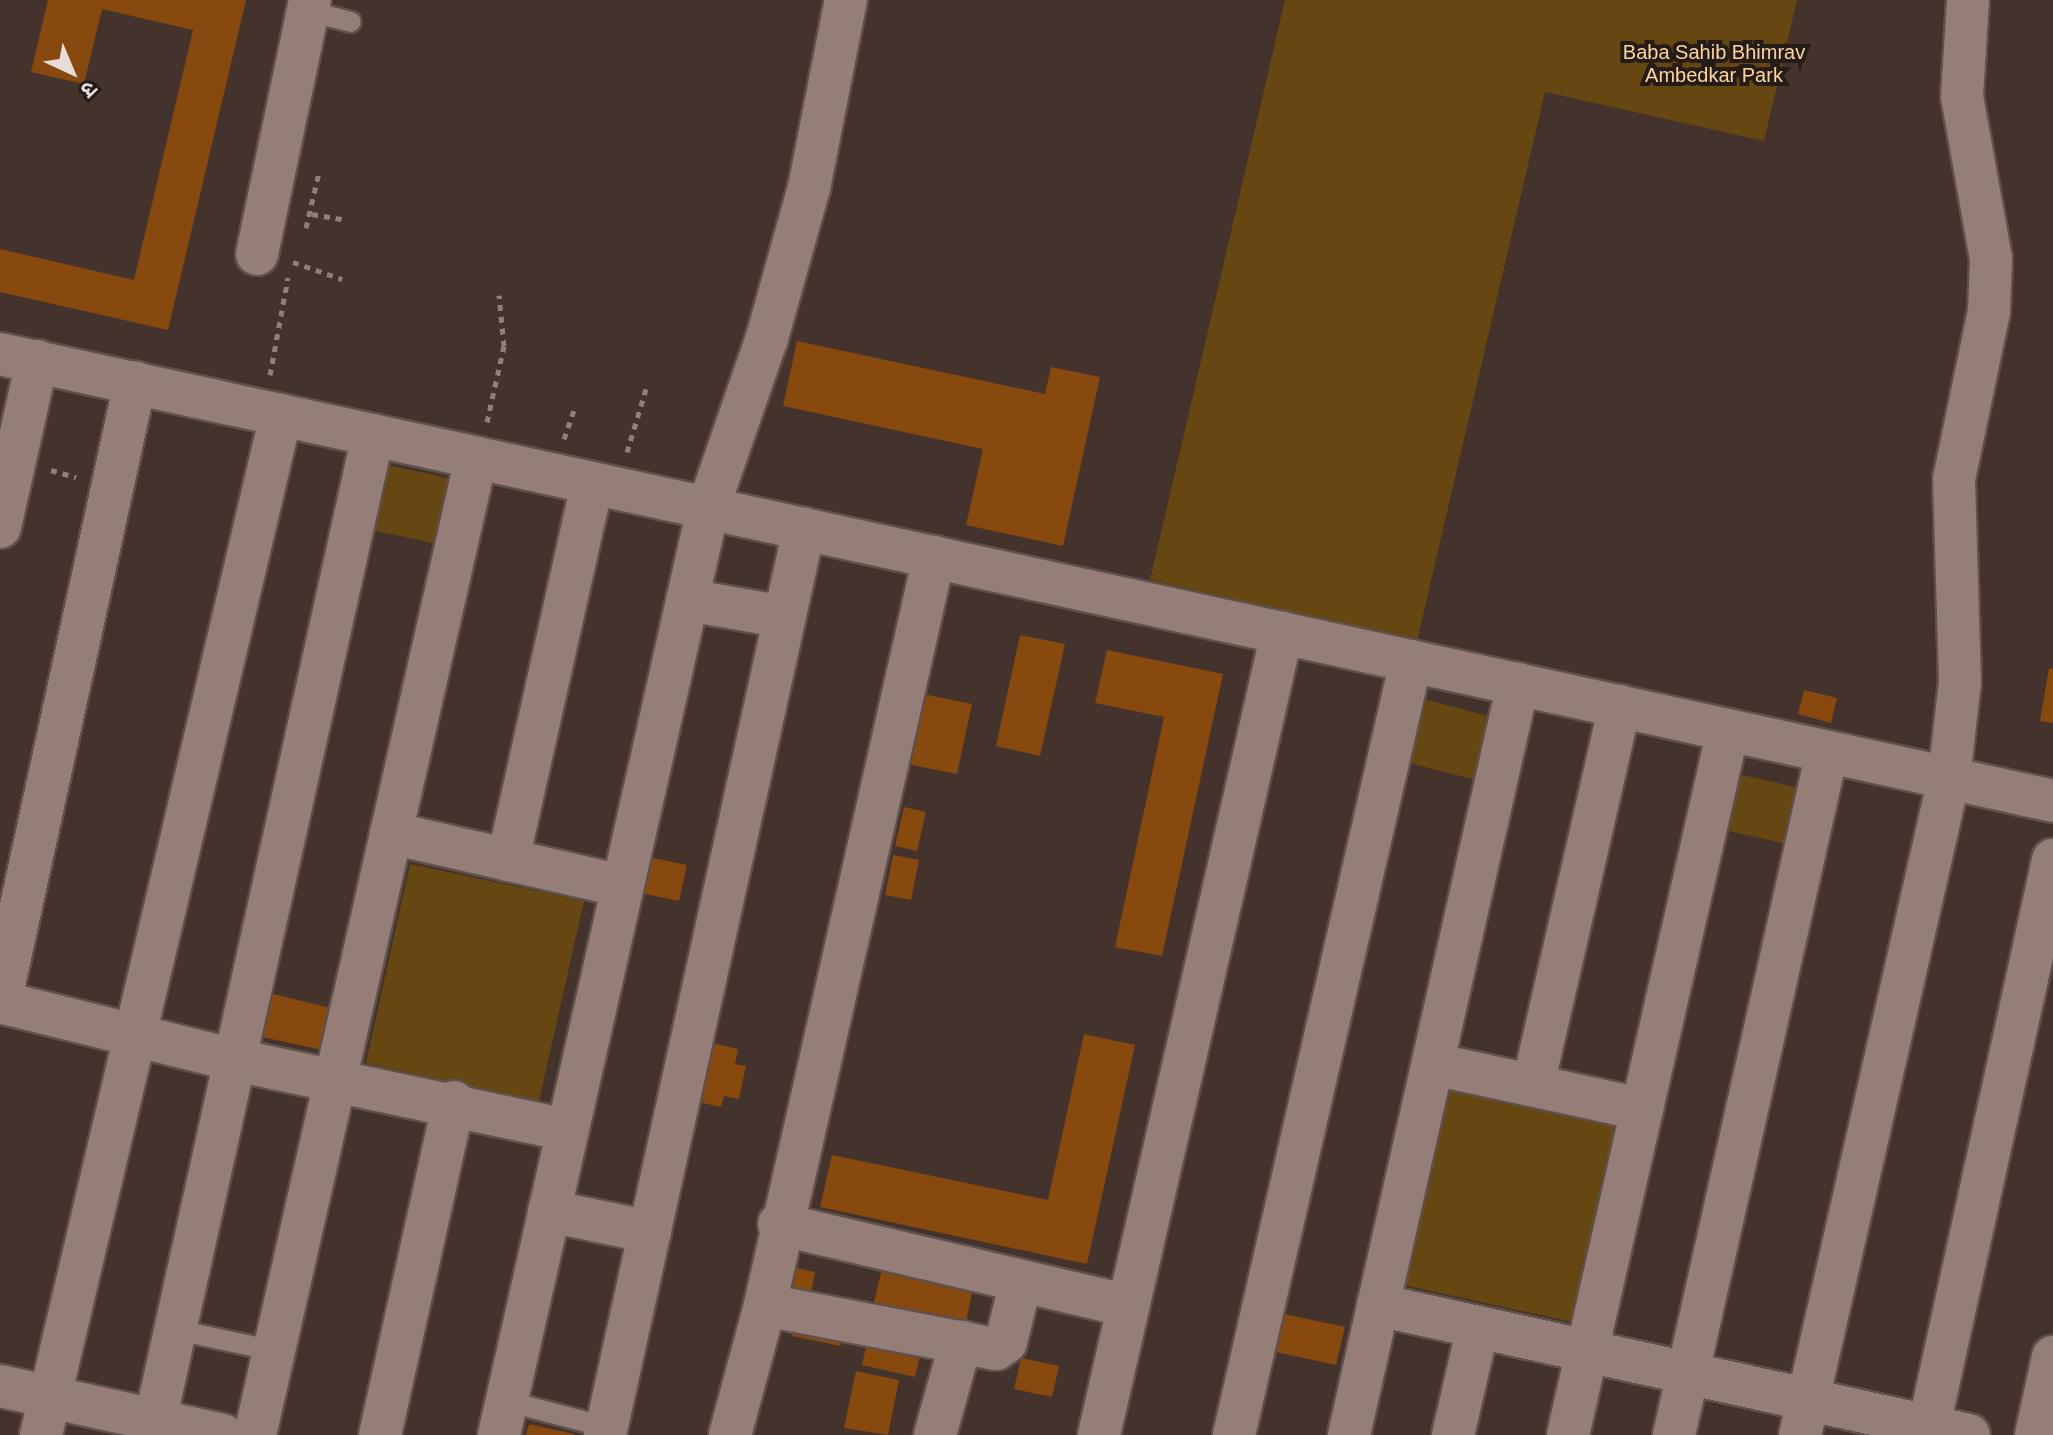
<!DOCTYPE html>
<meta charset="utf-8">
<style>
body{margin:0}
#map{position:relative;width:2053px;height:1435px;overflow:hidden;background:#44322c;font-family:Arial,"Noto Sans Devanagari",sans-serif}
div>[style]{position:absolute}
.green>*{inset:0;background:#664611}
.building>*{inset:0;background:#88490e}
.path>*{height:5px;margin-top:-2.5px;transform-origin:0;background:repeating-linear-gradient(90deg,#8f807b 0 6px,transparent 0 12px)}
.roads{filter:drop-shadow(2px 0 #5f504b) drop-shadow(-2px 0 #5f504b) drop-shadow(0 2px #5f504b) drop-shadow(0 -2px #5f504b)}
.service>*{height:20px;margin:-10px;padding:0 10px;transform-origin:10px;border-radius:10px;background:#947e77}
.minor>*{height:42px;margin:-21px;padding:0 21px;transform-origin:21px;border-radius:21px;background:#947e77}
span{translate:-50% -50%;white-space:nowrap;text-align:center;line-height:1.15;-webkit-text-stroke:8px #251c19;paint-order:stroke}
.park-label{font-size:20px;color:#fcd49e}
.north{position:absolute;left:32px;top:32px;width:80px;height:80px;-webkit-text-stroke:6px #251c19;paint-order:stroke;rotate:136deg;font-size:22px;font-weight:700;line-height:32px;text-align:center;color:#e8dcd8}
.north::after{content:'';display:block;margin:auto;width:28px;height:36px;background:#e8dcd8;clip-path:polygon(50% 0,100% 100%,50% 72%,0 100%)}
</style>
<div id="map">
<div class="green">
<div style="clip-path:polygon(1285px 0,1797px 0,1764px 141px,1545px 92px,1417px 641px,1150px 580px)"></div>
<div style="clip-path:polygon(387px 465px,452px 479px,437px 544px,372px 530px)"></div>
<div style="clip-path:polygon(1419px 698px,1492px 717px,1476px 780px,1402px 761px)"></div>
<div style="clip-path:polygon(1729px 772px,1808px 790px,1795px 846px,1716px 828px)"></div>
<div style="clip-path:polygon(410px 864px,584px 901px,539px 1101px,366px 1063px)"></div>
<div style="clip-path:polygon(1443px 1084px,1617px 1122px,1572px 1322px,1399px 1284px)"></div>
</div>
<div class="building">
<div style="clip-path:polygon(48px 0,246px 0,168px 330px,0 292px,0 249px,134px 280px,193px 30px,102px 9px,84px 84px,31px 72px)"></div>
<div style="clip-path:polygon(797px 341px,1045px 394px,1051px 367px,1100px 377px,1063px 546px,966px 525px,983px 449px,783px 406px)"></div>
<div style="clip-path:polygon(1020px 635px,1065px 644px,1040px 756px,996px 746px)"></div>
<div style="clip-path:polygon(1107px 650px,1223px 674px,1162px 956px,1115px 947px,1164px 717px,1095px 703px)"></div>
<div style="clip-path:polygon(2049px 668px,2053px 669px,2053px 723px,2040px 721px)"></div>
<div style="clip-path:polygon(1804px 690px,1837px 698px,1831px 723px,1798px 714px)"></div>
<div style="clip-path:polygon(923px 694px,972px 704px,957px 774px,907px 764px)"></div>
<div style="clip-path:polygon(904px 807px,926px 812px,917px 851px,895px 846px)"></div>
<div style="clip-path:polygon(893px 855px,919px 860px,911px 900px,885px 895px)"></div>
<div style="clip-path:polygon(649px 857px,687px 865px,679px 901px,641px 893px)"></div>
<div style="clip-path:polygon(265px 992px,347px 1012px,336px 1053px,253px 1035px)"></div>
<div style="clip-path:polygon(1084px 1034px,1135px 1045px,1087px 1264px,820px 1207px,832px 1155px,1048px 1200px)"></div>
<div style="clip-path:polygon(708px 1042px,738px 1049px,735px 1064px,746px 1066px,739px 1099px,724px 1096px,721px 1107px,694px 1101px)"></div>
<div style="clip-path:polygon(883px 1264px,974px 1284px,964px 1331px,872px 1311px)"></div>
<div style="clip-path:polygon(793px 1267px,815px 1272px,811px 1293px,789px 1289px)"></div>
<div style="clip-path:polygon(1270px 1311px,1345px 1327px,1336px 1365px,1262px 1349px)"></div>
<div style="clip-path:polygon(796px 1318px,844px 1328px,840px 1346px,792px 1336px)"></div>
<div style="clip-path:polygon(870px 1328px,924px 1340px,915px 1377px,862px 1365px)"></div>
<div style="clip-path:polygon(1021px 1358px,1059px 1366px,1052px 1397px,1014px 1389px)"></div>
<div style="clip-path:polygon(856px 1371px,899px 1380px,888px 1435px,844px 1428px)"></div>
<div style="clip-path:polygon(529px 1424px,574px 1434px,574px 1435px,526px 1435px)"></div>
</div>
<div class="path">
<div style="left:312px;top:214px;width:35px;rotate:10deg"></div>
<div style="left:306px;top:228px;width:57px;rotate:-76.9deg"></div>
<div style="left:293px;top:262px;width:52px;rotate:19.1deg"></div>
<div style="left:270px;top:375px;width:99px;rotate:-79.5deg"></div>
<div style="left:487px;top:422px;width:78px;rotate:-77.4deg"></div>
<div style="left:504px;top:346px;width:51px;rotate:-95.6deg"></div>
<div style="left:564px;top:439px;width:34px;rotate:-71deg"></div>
<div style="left:627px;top:452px;width:66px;rotate:-73.2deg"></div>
<div style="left:51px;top:470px;width:26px;rotate:16deg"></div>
</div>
<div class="roads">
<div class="service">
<div style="left:308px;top:11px;width:44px;rotate:14.3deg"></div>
<div style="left:177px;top:1330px;width:100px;rotate:12.1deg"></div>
<div style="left:506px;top:1401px;width:103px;rotate:14.6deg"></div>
</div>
<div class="minor">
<div style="left:257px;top:254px;width:259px;rotate:-78.2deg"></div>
<div style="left:0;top:354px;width:2101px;rotate:12.28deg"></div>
<div style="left:0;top:527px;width:170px;rotate:-77.4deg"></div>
<div style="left:687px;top:600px;width:99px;rotate:9.8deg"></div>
<div style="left:391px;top:833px;width:237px;rotate:12.9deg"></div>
<div style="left:508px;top:860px;width:386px;rotate:-77.4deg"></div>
<div style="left:0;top:1002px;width:242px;rotate:13.9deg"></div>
<div style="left:235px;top:1060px;width:339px;rotate:11.9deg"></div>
<div style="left:0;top:1003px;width:635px;rotate:-77.72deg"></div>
<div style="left:1433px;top:1064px;width:214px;rotate:12.2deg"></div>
<div style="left:1533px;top:1085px;width:389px;rotate:-77.1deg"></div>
<div style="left:549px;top:1211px;width:103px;rotate:11.7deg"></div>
<div style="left:779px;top:1224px;width:359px;rotate:13.2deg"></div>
<div style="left:765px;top:1305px;width:235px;rotate:10.8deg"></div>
<div style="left:996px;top:1349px;width:12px;rotate:-35deg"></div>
<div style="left:1006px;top:1342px;width:63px;rotate:-76.2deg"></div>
<div style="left:1378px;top:1305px;width:605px;rotate:12.41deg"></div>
<div style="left:0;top:1386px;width:228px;rotate:12.4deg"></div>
<div style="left:41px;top:1435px;width:1048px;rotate:-76.76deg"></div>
<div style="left:152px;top:1435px;width:1024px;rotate:-77.54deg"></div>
<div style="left:255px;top:1435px;width:1002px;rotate:-77.25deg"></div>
<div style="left:380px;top:1435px;width:341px;rotate:-77.5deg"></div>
<div style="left:499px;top:1435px;width:950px;rotate:-77.29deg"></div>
<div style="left:708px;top:508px;width:180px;rotate:-70.9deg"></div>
<div style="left:767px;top:338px;width:156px;rotate:-74.4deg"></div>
<div style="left:809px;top:188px;width:192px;rotate:-78.9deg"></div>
<div style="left:605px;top:1435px;width:928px;rotate:-77.61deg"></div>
<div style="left:730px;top:1435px;width:135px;rotate:-74.9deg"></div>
<div style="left:765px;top:1305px;width:767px;rotate:-77.27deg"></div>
<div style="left:935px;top:1435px;width:97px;rotate:-74.4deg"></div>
<div style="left:1099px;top:1435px;width:823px;rotate:-77.15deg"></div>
<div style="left:1234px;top:1435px;width:794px;rotate:-77.12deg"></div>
<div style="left:1349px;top:1435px;width:770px;rotate:-77.32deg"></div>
<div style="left:1453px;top:1435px;width:111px;rotate:-77deg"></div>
<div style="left:1568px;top:1435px;width:723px;rotate:-77.21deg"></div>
<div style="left:1674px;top:1435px;width:700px;rotate:-77.37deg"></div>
<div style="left:1800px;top:1435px;width:674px;rotate:-77.22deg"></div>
<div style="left:1949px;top:778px;width:97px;rotate:-83.5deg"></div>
<div style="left:1960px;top:682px;width:203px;rotate:-91.7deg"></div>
<div style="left:1954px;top:479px;width:171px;rotate:-78.2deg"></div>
<div style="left:1989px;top:312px;width:53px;rotate:-87.8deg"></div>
<div style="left:1991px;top:259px;width:166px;rotate:-100.1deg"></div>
<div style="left:1962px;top:96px;width:96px;rotate:-86.4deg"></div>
<div style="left:1927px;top:1435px;width:589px;rotate:-77.64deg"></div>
<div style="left:2036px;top:1435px;width:80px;rotate:-77.7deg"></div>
</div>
</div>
<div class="park-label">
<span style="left:1714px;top:64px">Baba Sahib Bhimrav<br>Ambedkar Park</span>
</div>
<div class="north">उ</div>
</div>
